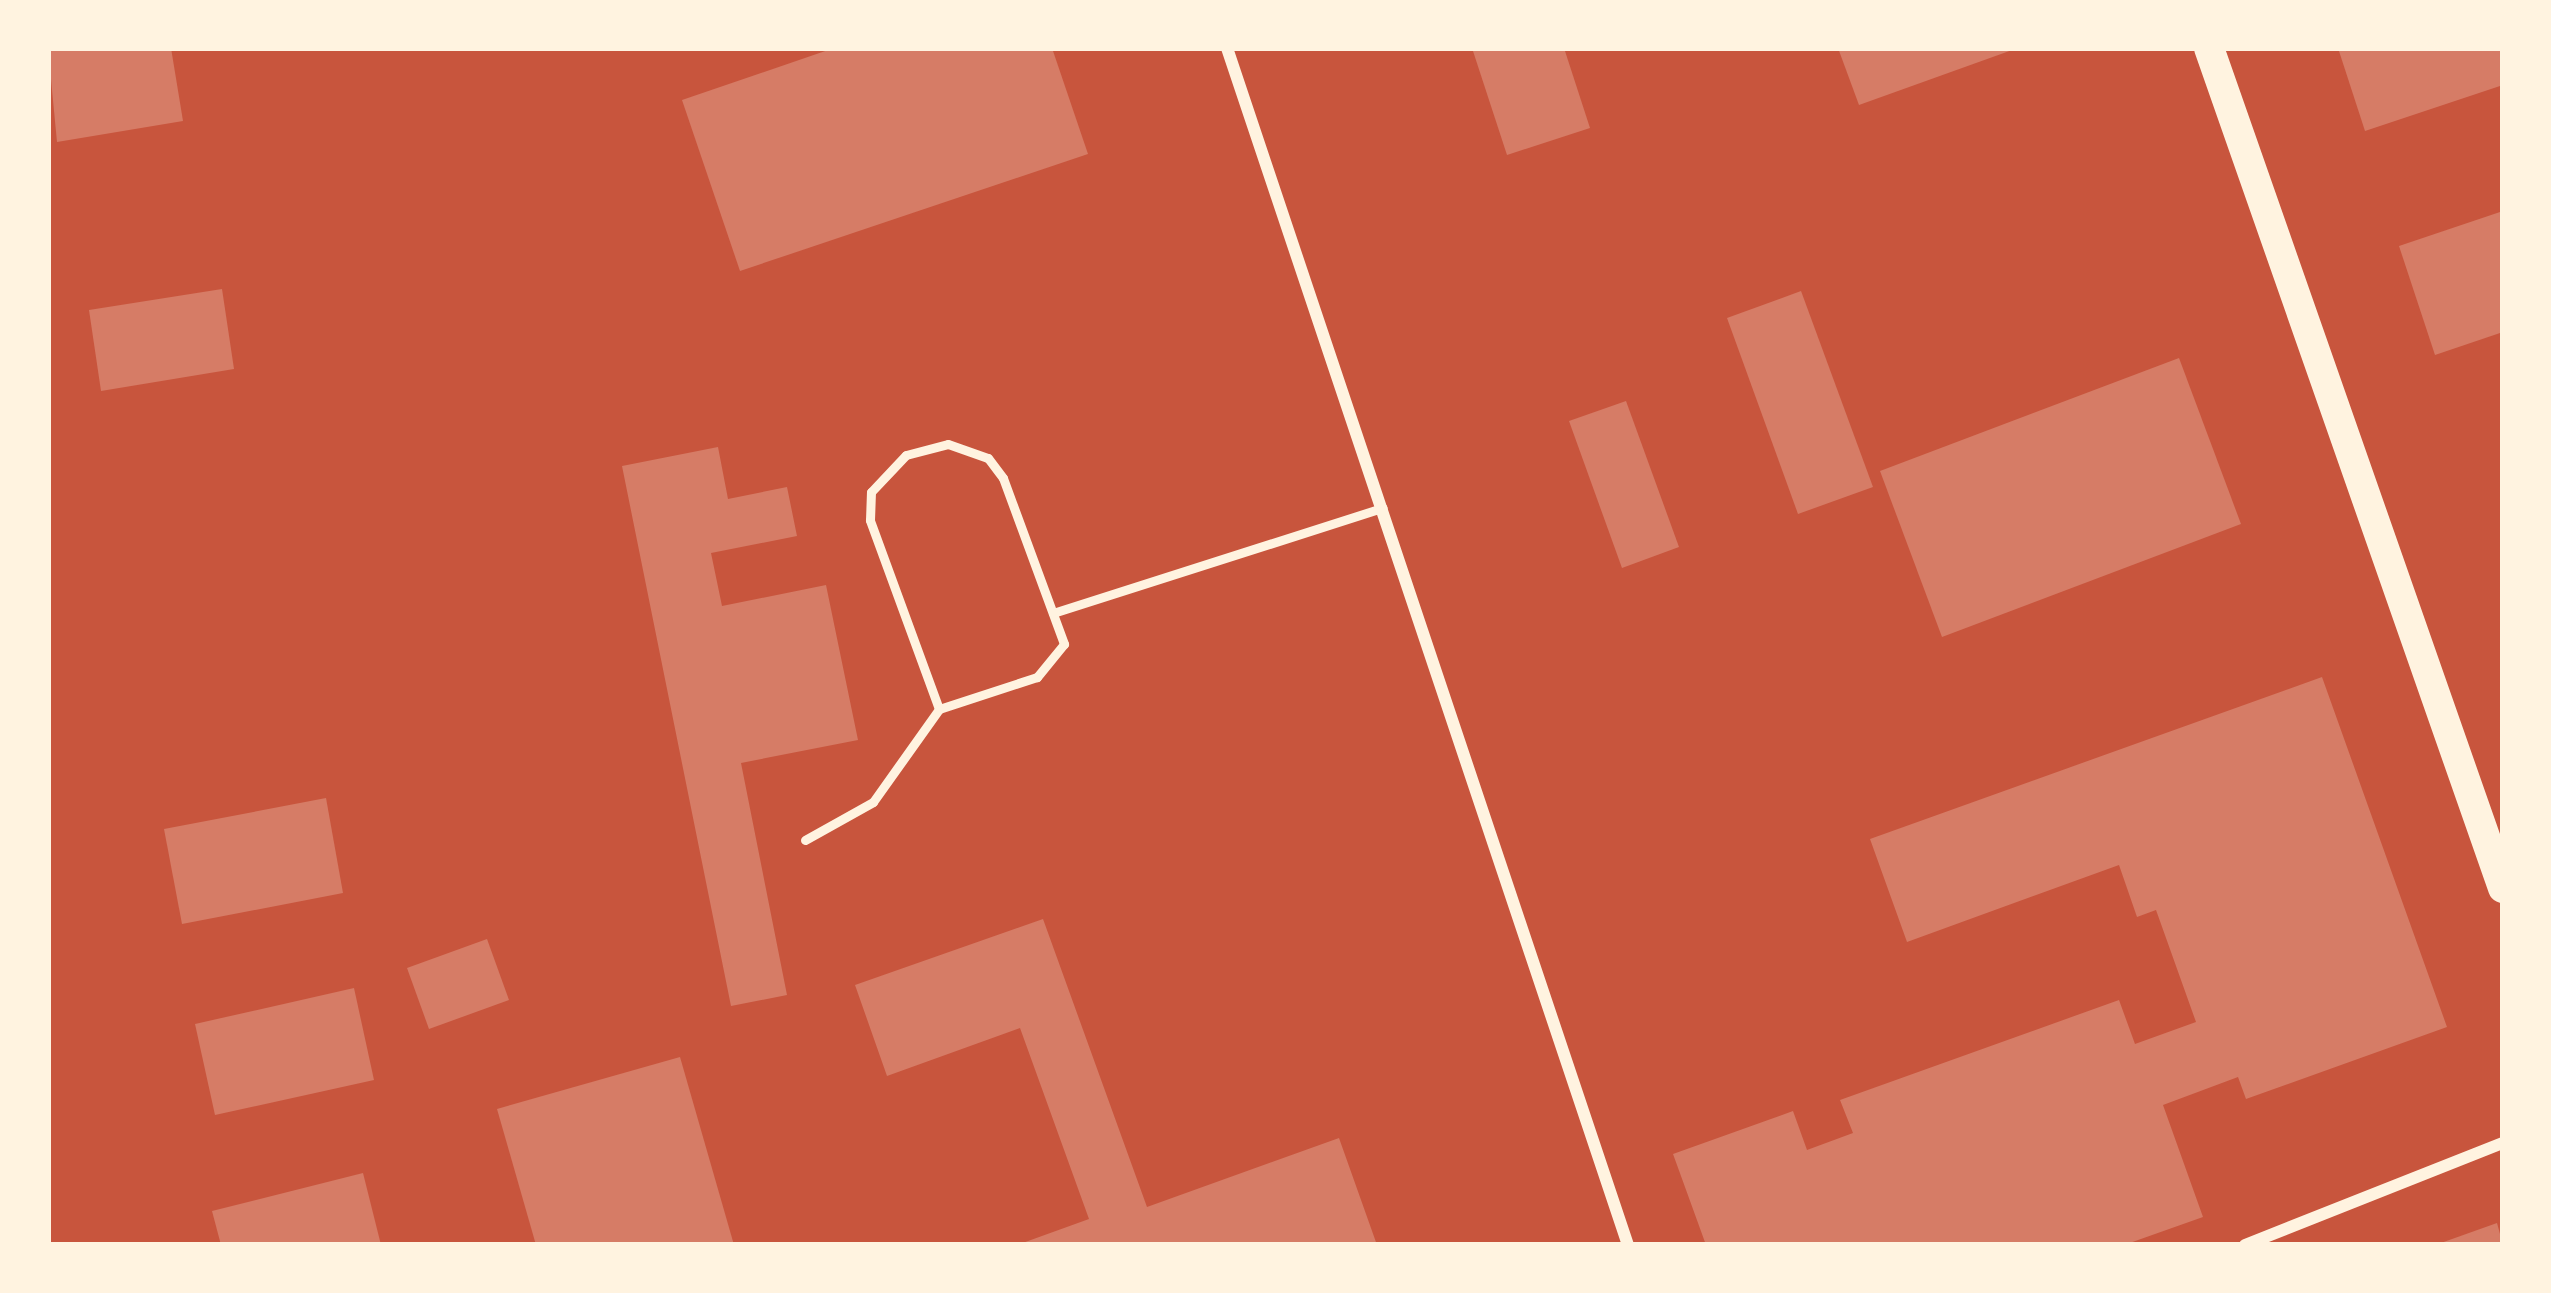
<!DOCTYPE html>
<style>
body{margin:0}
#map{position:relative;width:2551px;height:1293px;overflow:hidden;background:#c8553d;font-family:"Archivo Narrow",sans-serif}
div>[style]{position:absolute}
.building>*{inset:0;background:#d67c66}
.service>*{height:9px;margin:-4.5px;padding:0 4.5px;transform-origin:4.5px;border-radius:4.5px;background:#fff3e0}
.minor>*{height:12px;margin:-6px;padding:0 6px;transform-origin:6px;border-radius:6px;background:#fff3e0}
.primary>*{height:30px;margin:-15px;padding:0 15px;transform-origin:15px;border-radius:15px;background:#fff3e0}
span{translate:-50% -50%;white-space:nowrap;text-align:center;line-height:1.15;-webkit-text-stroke:9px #fff3e0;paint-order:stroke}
.frame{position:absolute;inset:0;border:51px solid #fff3e0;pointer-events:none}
</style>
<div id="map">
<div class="building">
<div style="clip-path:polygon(48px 48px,171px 48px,183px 121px,57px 142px)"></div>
<div style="clip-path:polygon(834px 48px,1052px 48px,1088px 154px,740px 271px,682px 100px)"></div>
<div style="clip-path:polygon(1472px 48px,1564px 48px,1590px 128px,1507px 155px)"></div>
<div style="clip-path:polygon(1838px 48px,2015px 48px,2015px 49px,1859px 105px)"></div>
<div style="clip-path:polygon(2338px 48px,2503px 48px,2503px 85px,2365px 131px)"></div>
<div style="clip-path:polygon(2503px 211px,2503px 332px,2435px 355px,2399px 246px)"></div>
<div style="clip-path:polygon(222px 289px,234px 369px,101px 391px,89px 310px)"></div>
<div style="clip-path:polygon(1801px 291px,1873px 487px,1798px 514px,1727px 318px)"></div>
<div style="clip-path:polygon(2179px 358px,2241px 524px,1942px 637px,1880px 471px)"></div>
<div style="clip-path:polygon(1626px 401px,1679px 547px,1622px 568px,1569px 421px)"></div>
<div style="clip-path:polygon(718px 447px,728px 499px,787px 487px,797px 536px,711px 553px,722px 606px,826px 585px,858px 740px,741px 763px,787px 995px,731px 1006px,622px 466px)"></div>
<div style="clip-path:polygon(2322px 677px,2447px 1027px,2246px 1099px,2238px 1077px,2163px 1105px,2203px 1217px,2124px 1245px,1706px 1245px,1673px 1154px,1793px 1111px,1807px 1150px,1853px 1133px,1840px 1100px,2119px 1000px,2135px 1044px,2196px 1022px,2156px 910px,2137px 917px,2119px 865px,1907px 942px,1870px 839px)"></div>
<div style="clip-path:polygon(326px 798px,343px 893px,182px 924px,164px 829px)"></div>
<div style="clip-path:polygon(1043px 919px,1147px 1207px,1339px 1138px,1377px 1245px,1017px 1245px,1089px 1219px,1020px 1028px,887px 1076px,855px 985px)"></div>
<div style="clip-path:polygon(487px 939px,509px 1000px,429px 1029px,407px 968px)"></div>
<div style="clip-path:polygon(354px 988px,374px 1080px,215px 1115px,195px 1024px)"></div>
<div style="clip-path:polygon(680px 1057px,734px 1245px,536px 1245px,497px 1109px)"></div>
<div style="clip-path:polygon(363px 1173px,381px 1245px,221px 1245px,212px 1211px)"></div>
<div style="clip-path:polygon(2497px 1223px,2503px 1245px,2438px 1245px,2438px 1244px)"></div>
</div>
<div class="service">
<div style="left:948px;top:444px;width:42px;rotate:19.3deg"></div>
<div style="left:988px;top:458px;width:25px;rotate:53deg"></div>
<div style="left:1003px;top:478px;width:177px;rotate:69.8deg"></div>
<div style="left:1064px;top:644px;width:43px;rotate:129.3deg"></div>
<div style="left:1037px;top:677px;width:103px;rotate:161.9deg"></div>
<div style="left:939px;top:709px;width:201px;rotate:-110.1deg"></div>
<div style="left:870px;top:520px;width:28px;rotate:-88deg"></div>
<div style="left:871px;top:492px;width:51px;rotate:-46.6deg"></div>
<div style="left:906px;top:455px;width:43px;rotate:-14.7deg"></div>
<div style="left:1053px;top:613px;width:346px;rotate:-17.7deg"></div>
<div style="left:805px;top:840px;width:78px;rotate:-29.2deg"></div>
<div style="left:873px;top:802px;width:114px;rotate:-54.6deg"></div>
</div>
<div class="minor">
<div style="left:1227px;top:48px;width:1262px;rotate:71.48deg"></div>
<div style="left:2245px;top:1245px;width:277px;rotate:-21.6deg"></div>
</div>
<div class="primary">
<div style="left:2209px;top:48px;width:890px;rotate:70.71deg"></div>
</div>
<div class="frame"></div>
</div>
